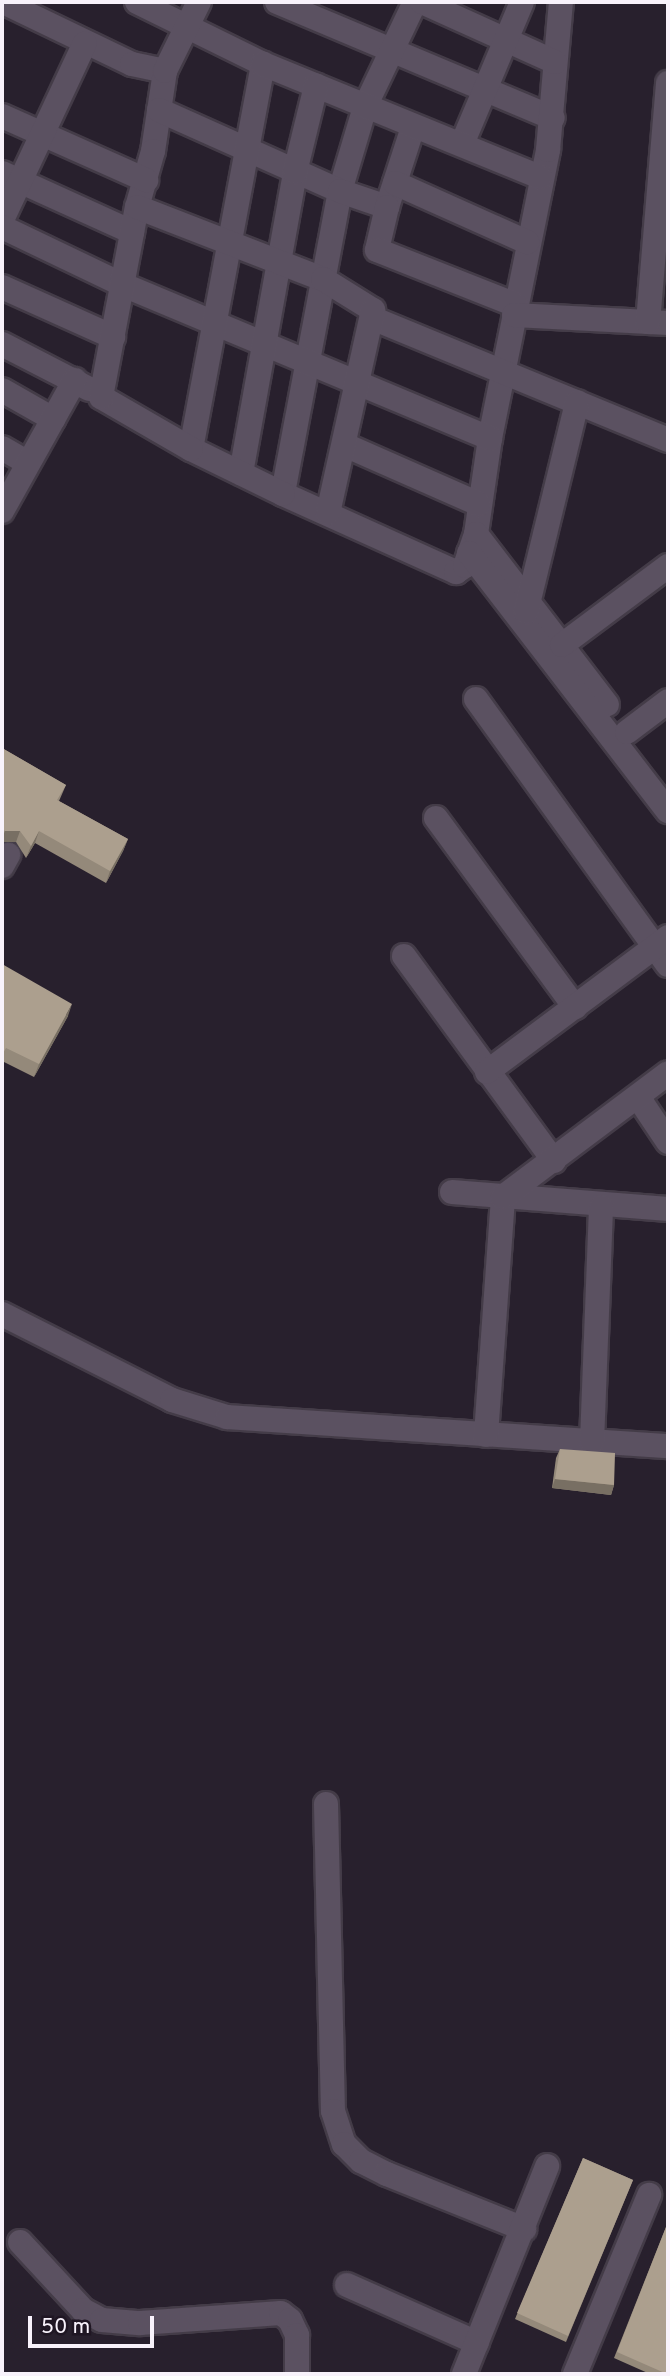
<!DOCTYPE html>
<style>
body{margin:0}
#map{position:relative;width:670px;height:2376px;overflow:hidden;background:#28202d;font-family:Overpass,sans-serif}
div>[style]{position:absolute}
.roads{filter:drop-shadow(2px 0 #443c48) drop-shadow(-2px 0 #443c48) drop-shadow(0 2px #443c48) drop-shadow(0 -2px #443c48)}
.minor>*{height:24px;margin:-12px;padding:0 12px;transform-origin:12px;border-radius:12px;background:#5b5161}
.wall>*{inset:0;background:#94897a}
.shaded-wall>*{inset:0;background:#786f63}
.building>*{inset:0;background:#ac9f8e}
span{translate:-50% -50%;white-space:nowrap;text-align:center;line-height:1.15;-webkit-text-stroke:7px #1f1623;paint-order:stroke}
.frame{position:absolute;inset:0;border:4px solid #f8f2fb;pointer-events:none}
.scale{position:absolute;left:28px;top:2316px;width:126px;height:32px;box-sizing:border-box;border:4px solid #f8f2fb;border-top:0;padding-left:9px;font-size:21px;line-height:24px;white-space:nowrap;color:#f8f2fb;-webkit-text-stroke:5px #1f1623;paint-order:stroke}
</style>
<div id="map">
<div class="roads">
<div class="minor">
<div style="left:3px;top:2px;width:143px;rotate:25.7deg"></div>
<div style="left:132px;top:64px;width:34px;rotate:12deg"></div>
<div style="left:165px;top:71px;width:81px;rotate:98.5deg"></div>
<div style="left:153px;top:151px;width:58px;rotate:105.9deg"></div>
<div style="left:137px;top:2px;width:140px;rotate:26.2deg"></div>
<div style="left:277px;top:2px;width:299px;rotate:22.8deg"></div>
<div style="left:415px;top:2px;width:116px;rotate:115.5deg"></div>
<div style="left:365px;top:107px;width:88px;rotate:106.6deg"></div>
<div style="left:340px;top:191px;width:308px;rotate:100.7deg"></div>
<div style="left:283px;top:494px;width:190px;rotate:24.3deg"></div>
<div style="left:456px;top:572px;width:11px;rotate:-34deg"></div>
<div style="left:465px;top:566px;width:34px;rotate:-71deg"></div>
<div style="left:476px;top:534px;width:97px;rotate:-81.7deg"></div>
<div style="left:490px;top:438px;width:294px;rotate:-78.6deg"></div>
<div style="left:548px;top:150px;width:149px;rotate:-85deg"></div>
<div style="left:422px;top:2px;width:146px;rotate:24.3deg"></div>
<div style="left:165px;top:71px;width:77px;rotate:-63.8deg"></div>
<div style="left:159px;top:110px;width:198px;rotate:24.1deg"></div>
<div style="left:340px;top:191px;width:50px;rotate:18.8deg"></div>
<div style="left:387px;top:207px;width:84px;rotate:-72deg"></div>
<div style="left:2px;top:116px;width:158px;rotate:24deg"></div>
<div style="left:462px;top:144px;width:154px;rotate:-67.1deg"></div>
<div style="left:2px;top:173px;width:143px;rotate:24.4deg"></div>
<div style="left:395px;top:183px;width:145px;rotate:24.1deg"></div>
<div style="left:387px;top:207px;width:44px;rotate:103.1deg"></div>
<div style="left:377px;top:250px;width:149px;rotate:21.6deg"></div>
<div style="left:2px;top:220px;width:195px;rotate:-64.9deg"></div>
<div style="left:2px;top:227px;width:132px;rotate:25.6deg"></div>
<div style="left:121px;top:284px;width:400px;rotate:22.7deg"></div>
<div style="left:2px;top:287px;width:122px;rotate:24.2deg"></div>
<div style="left:514px;top:315px;width:154px;rotate:3deg"></div>
<div style="left:372px;top:318px;width:320px;rotate:22.4deg"></div>
<div style="left:648px;top:322px;width:240px;rotate:-85.2deg"></div>
<div style="left:2px;top:344px;width:98px;rotate:27.3deg"></div>
<div style="left:2px;top:390px;width:59px;rotate:29.6deg"></div>
<div style="left:345px;top:445px;width:146px;rotate:23.8deg"></div>
<div style="left:2px;top:448px;width:30px;rotate:30deg"></div>
<div style="left:191px;top:449px;width:392px;rotate:-79.4deg"></div>
<div style="left:263px;top:64px;width:299px;rotate:22.2deg"></div>
<div style="left:241px;top:473px;width:306px;rotate:-79.8deg"></div>
<div style="left:295px;top:172px;width:89px;rotate:-76.3deg"></div>
<div style="left:283px;top:494px;width:102px;rotate:-153.9deg"></div>
<div style="left:191px;top:449px;width:104px;rotate:-150deg"></div>
<div style="left:101px;top:397px;width:193px;rotate:-79.3deg"></div>
<div style="left:137px;top:207px;width:199px;rotate:21.2deg"></div>
<div style="left:323px;top:279px;width:59px;rotate:31.8deg"></div>
<div style="left:373px;top:310px;width:208px;rotate:102.5deg"></div>
<div style="left:2px;top:511px;width:150px;rotate:-60.9deg"></div>
<div style="left:476px;top:534px;width:215px;rotate:52.5deg"></div>
<div style="left:469px;top:553px;width:326px;rotate:52.4deg"></div>
<div style="left:526px;top:612px;width:216px;rotate:-76.3deg"></div>
<div style="left:562px;top:645px;width:132px;rotate:-36.7deg"></div>
<div style="left:476px;top:699px;width:328px;rotate:54.2deg"></div>
<div style="left:627px;top:732px;width:51px;rotate:-37.1deg"></div>
<div style="left:436px;top:818px;width:235px;rotate:53.7deg"></div>
<div style="left:2px;top:866px;width:13px;rotate:-61deg"></div>
<div style="left:404px;top:956px;width:254px;rotate:53.8deg"></div>
<div style="left:487px;top:1072px;width:226px;rotate:-36.7deg"></div>
<div style="left:638px;top:1097px;width:54px;rotate:56.3deg"></div>
<div style="left:452px;top:1192px;width:217px;rotate:4.5deg"></div>
<div style="left:2px;top:1314px;width:191px;rotate:26.8deg"></div>
<div style="left:172px;top:1400px;width:58px;rotate:17.2deg"></div>
<div style="left:227px;top:1417px;width:442px;rotate:3.8deg"></div>
<div style="left:486px;top:1435px;width:239px;rotate:-85.9deg"></div>
<div style="left:503px;top:1197px;width:206px;rotate:-36.9deg"></div>
<div style="left:592px;top:1442px;width:235px;rotate:-87.8deg"></div>
<div style="left:326px;top:1804px;width:307px;rotate:88.7deg"></div>
<div style="left:333px;top:2111px;width:35px;rotate:72deg"></div>
<div style="left:344px;top:2144px;width:24px;rotate:45deg"></div>
<div style="left:361px;top:2161px;width:29px;rotate:27deg"></div>
<div style="left:387px;top:2174px;width:148px;rotate:21.9deg"></div>
<div style="left:20px;top:2242px;width:93px;rotate:47.2deg"></div>
<div style="left:83px;top:2310px;width:21px;rotate:28deg"></div>
<div style="left:102px;top:2320px;width:38px;rotate:5deg"></div>
<div style="left:140px;top:2323px;width:141px;rotate:-4.1deg"></div>
<div style="left:281px;top:2313px;width:11px;rotate:38deg"></div>
<div style="left:290px;top:2320px;width:17px;rotate:65deg"></div>
<div style="left:297px;top:2335px;width:39px;rotate:90deg"></div>
<div style="left:347px;top:2285px;width:142px;rotate:24deg"></div>
<div style="left:464px;top:2374px;width:224px;rotate:-68.2deg"></div>
<div style="left:575px;top:2374px;width:194px;rotate:-67.5deg"></div>
</div>
</div>
<div class="wall">
<div style="clip-path:polygon(2px 748px,66px 785px,59px 801px,128px 839px,123px 851px,106px 883px,35px 843px,26px 858px,16px 842px,2px 842px)"></div>
<div style="clip-path:polygon(2px 964px,68px 1016px,34px 1077px,2px 1061px)"></div>
<div style="clip-path:polygon(560px 1449px,614px 1485px,611px 1495px,552px 1488px,556px 1458px)"></div>
<div style="clip-path:polygon(583px 2158px,633px 2180px,566px 2342px,515px 2319px)"></div>
<div style="clip-path:polygon(668px 2222px,667px 2374px,650px 2374px,614px 2358px)"></div>
</div>
<div class="shaded-wall">
<div style="clip-path:polygon(5px 831px,20px 831px,16px 842px,2px 842px,2px 838px)"></div>
<div style="clip-path:polygon(39px 831px,35px 843px,26px 858px,31px 846px)"></div>
<div style="clip-path:polygon(128px 839px,123px 851px,106px 883px,110px 871px)"></div>
<div style="clip-path:polygon(72px 1004px,68px 1016px,34px 1077px,39px 1064px)"></div>
<div style="clip-path:polygon(555px 1479px,614px 1485px,611px 1495px,552px 1488px)"></div>
</div>
<div class="building">
<div style="clip-path:polygon(2px 748px,66px 785px,57px 800px,128px 839px,110px 871px,39px 831px,31px 846px,20px 831px,5px 831px,2px 829px)"></div>
<div style="clip-path:polygon(2px 964px,72px 1004px,39px 1064px,6px 1048px,2px 1055px)"></div>
<div style="clip-path:polygon(560px 1449px,615px 1453px,614px 1485px,555px 1479px)"></div>
<div style="clip-path:polygon(583px 2158px,633px 2180px,568px 2336px,517px 2313px)"></div>
<div style="clip-path:polygon(668px 2222px,668px 2371px,667px 2374px,617px 2352px)"></div>
</div>
<div class="frame"></div>
<div class="scale">50 m</div>
</div>
